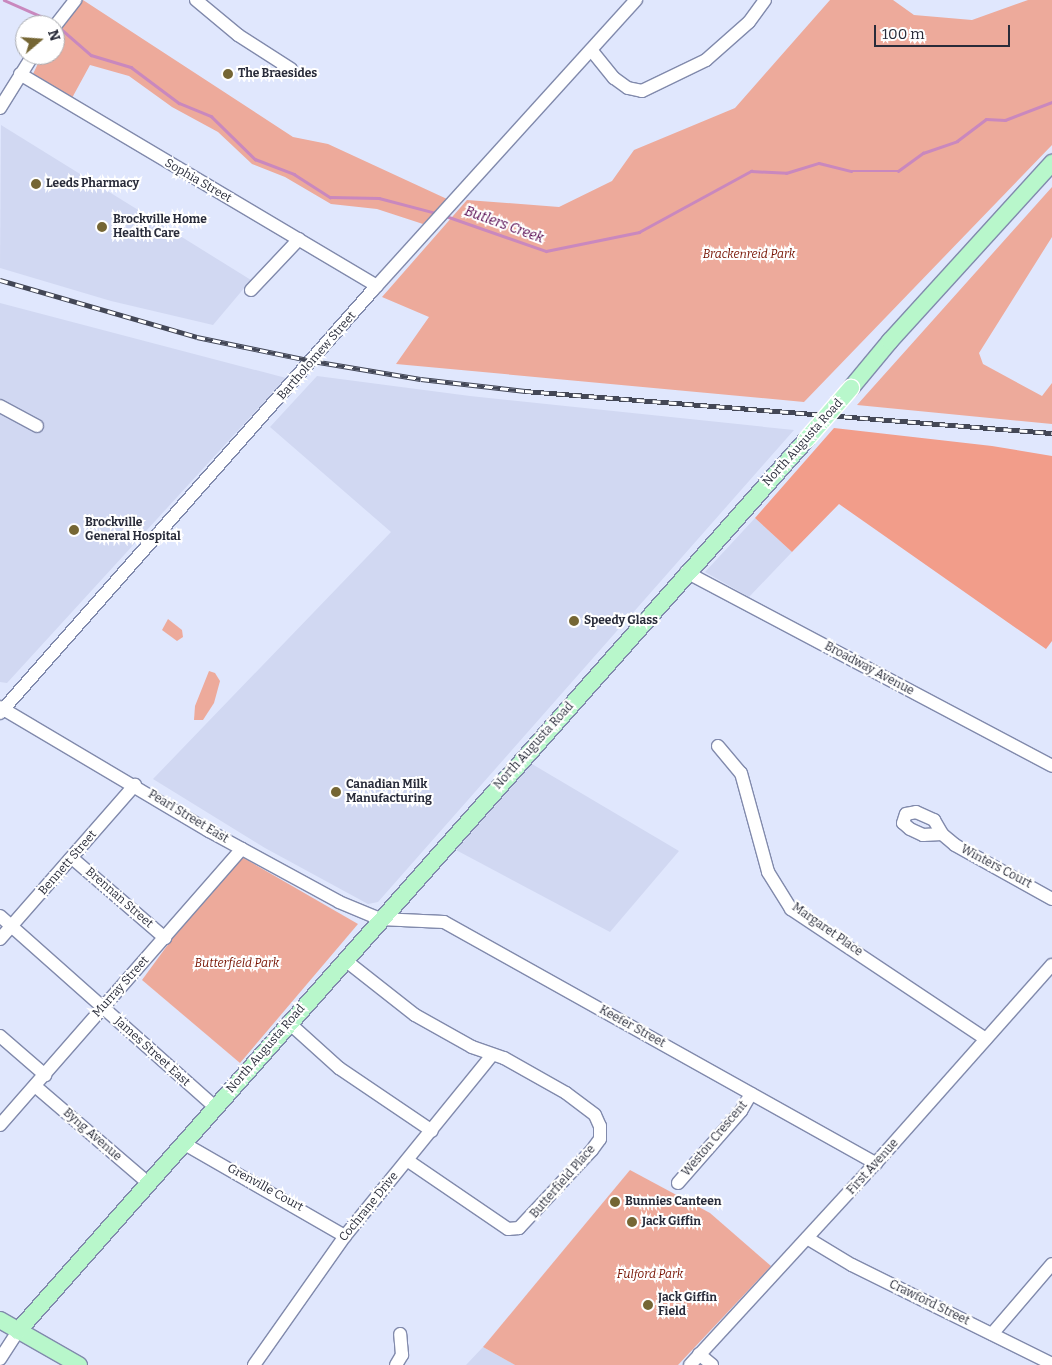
<!DOCTYPE html>
<style>
body{margin:0}
#map{position:relative;width:1052px;height:1365px;overflow:hidden;background:#e0e7fd;font-family:Bitter,serif}
div>[style]{position:absolute}
.built>*{inset:0;background:#d1d8f2}
.green>*{inset:0;background:#edaa9b}
.forest>*{inset:0;background:#f29d8a}
.stream>*{height:2.5px;margin:-1.25px;padding:0 1.25px;transform-origin:1.25px;border-radius:1.25px;background:#c988be}
.roads{filter:drop-shadow(1px 0 #818aac) drop-shadow(-1px 0 #818aac) drop-shadow(0 1px #818aac) drop-shadow(0 -1px #818aac)}
.minor>*{height:12px;margin:-6px;padding:0 6px;transform-origin:6px;border-radius:6px;background:#fff}
.major>*{height:16px;margin:-8px;padding:0 8px;transform-origin:8px;border-radius:8px;background:#b8f7cb}
.rail>*{height:4.5px;margin-top:-2.25px;transform-origin:0;background:repeating-linear-gradient(90deg,#fff 0 8px,#434756 0 16px);box-sizing:border-box;border-block:1px solid #434756}
.bridges{filter:drop-shadow(1px 0 #fff) drop-shadow(-1px 0 #fff) drop-shadow(0 1px #fff) drop-shadow(0 -1px #fff)}
.major-bridge>*{height:16px;margin:-8px;padding:0 8px;transform-origin:8px;border-radius:8px;background:#b8f7cb}
.dots>*{width:14px;height:14px;translate:-50% -50%;box-sizing:border-box;border:2px solid #fff;border-radius:50%}
span{translate:-50% -50%;white-space:nowrap;text-align:center;line-height:1.15;-webkit-text-stroke:4px #fff;paint-order:stroke}
.poi-label{font-size:12px;color:#292c3a;font-weight:700}
.left{translate:0 -50%;text-align:left}
.street-label{font-size:12px;color:#292c3a}
.park-label{font-size:12px;color:#761200;font-style:italic}
.water-label{font-size:14px;color:#52004b;font-style:italic}
.north{position:absolute;left:15px;top:15px;width:50px;height:50px;box-sizing:border-box;background:#fff;border:1px solid #a9abb0;border-radius:50%;rotate:72deg;font-size:14px;font-weight:700;line-height:20px;text-align:center;color:#292c3a}
.north::after{content:'';display:block;margin:auto;width:18px;height:22px;background:#756634;clip-path:polygon(50% 0,100% 100%,50% 72%,0 100%)}
.scale{position:absolute;left:874px;top:25px;width:136px;height:22px;box-sizing:border-box;border:2px solid #292c3a;border-top:0;padding-left:6px;font-size:15px;line-height:18px;white-space:nowrap;color:#292c3a;-webkit-text-stroke:4px #fff;paint-order:stroke}
</style>
<div id="map">
<div class="built">
<div style="clip-path:polygon(1px 125px,156px 221px,251px 280px,213px 325px,111px 301px,0 268px)"></div>
<div style="clip-path:polygon(0 303px,286px 378px,7px 683px,0 682px)"></div>
<div style="clip-path:polygon(317px 376px,470px 396px,794px 430px,378px 902px,368px 904px,265px 848px,153px 779px,391px 532px,270px 427px)"></div>
<div style="clip-path:polygon(755px 518px,792px 552px,749px 597px,705px 572px)"></div>
<div style="clip-path:polygon(532px 764px,679px 851px,610px 932px,456px 850px)"></div>
<div style="clip-path:polygon(483px 1347px,515px 1365px,466px 1365px)"></div>
</div>
<div class="green">
<div style="clip-path:polygon(83px 0,293px 137px,328px 144px,447px 199px,423px 224px,377px 209px,331px 204px,285px 177px,252px 164px,218px 132px,172px 107px,129px 76px,90px 65px,72px 98px,33px 74px,42px 55px,55px 55px,55px 35px)"></div>
<div style="clip-path:polygon(830px 0,893px 0,914px 15px,972px 20px,1028px 0,1052px 0,1052px 145px,804px 402px,396px 364px,429px 317px,382px 297px,467px 200px,559px 207px,612px 181px,634px 150px,735px 108px)"></div>
<div style="clip-path:polygon(1052px 187px,1052px 237px,979px 353px,983px 364px,1042px 396px,1052px 383px,1052px 424px,857px 405px)"></div>
<div style="clip-path:polygon(168px 619px,182px 630px,183px 637px,177px 641px,162px 630px)"></div>
<div style="clip-path:polygon(209px 671px,215px 673px,220px 681px,214px 703px,203px 720px,194px 720px,195px 706px)"></div>
<div style="clip-path:polygon(242px 857px,358px 924px,240px 1063px,142px 980px,172px 939px)"></div>
<div style="clip-path:polygon(630px 1170px,710px 1213px,771px 1266px,678px 1365px,515px 1365px,483px 1347px)"></div>
</div>
<div class="forest">
<div style="clip-path:polygon(834px 428px,992px 446px,1052px 456px,1052px 641px,1046px 649px,839px 504px,792px 552px,755px 518px)"></div>
</div>
<div class="stream">
<div style="left:4px;top:0;width:55px;rotate:23.7deg"></div>
<div style="left:60px;top:28px;width:41px;rotate:41.1deg"></div>
<div style="left:91px;top:55px;width:42px;rotate:16.7deg"></div>
<div style="left:131px;top:67px;width:60px;rotate:36.9deg"></div>
<div style="left:179px;top:103px;width:35px;rotate:22deg"></div>
<div style="left:211px;top:116px;width:62px;rotate:44.3deg"></div>
<div style="left:255px;top:159px;width:42px;rotate:21deg"></div>
<div style="left:294px;top:174px;width:43px;rotate:32.6deg"></div>
<div style="left:330px;top:197px;width:49px;rotate:1.2deg"></div>
<div style="left:379px;top:198px;width:59px;rotate:14.7deg"></div>
<div style="left:446px;top:216px;width:106px;rotate:19.3deg"></div>
<div style="left:546px;top:251px;width:95px;rotate:-11.5deg"></div>
<div style="left:639px;top:232px;width:128px;rotate:-28.6deg"></div>
<div style="left:751px;top:171px;width:35px;rotate:3deg"></div>
<div style="left:786px;top:173px;width:34px;rotate:-17deg"></div>
<div style="left:819px;top:163px;width:33px;rotate:14deg"></div>
<div style="left:851px;top:171px;width:47px"></div>
<div style="left:898px;top:171px;width:31px;rotate:-36deg"></div>
<div style="left:923px;top:153px;width:36px;rotate:-19deg"></div>
<div style="left:957px;top:141px;width:36px;rotate:-37deg"></div>
<div style="left:986px;top:119px;width:19px;rotate:3deg"></div>
<div style="left:1005px;top:120px;width:50px;rotate:-21deg"></div>
</div>
<div class="roads">
<div class="minor">
<div style="left:196px;top:0;width:55px;rotate:39.8deg"></div>
<div style="left:238px;top:35px;width:63px;rotate:32.7deg"></div>
<div style="left:55px;top:26px;width:33px;rotate:-52deg"></div>
<div style="left:592px;top:51px;width:35px;rotate:51deg"></div>
<div style="left:614px;top:78px;width:17px;rotate:36deg"></div>
<div style="left:628px;top:88px;width:14px;rotate:12deg"></div>
<div style="left:642px;top:91px;width:71px;rotate:-25.8deg"></div>
<div style="left:706px;top:60px;width:57px;rotate:-41.5deg"></div>
<div style="left:749px;top:22px;width:27px;rotate:-54deg"></div>
<div style="left:20px;top:74px;width:415px;rotate:30.7deg"></div>
<div style="left:0;top:108px;width:62px;rotate:-58.1deg"></div>
<div style="left:251px;top:290px;width:70px;rotate:-46.7deg"></div>
<div style="left:0;top:406px;width:42px;rotate:28.4deg"></div>
<div style="left:686px;top:572px;width:414px;rotate:27.9deg"></div>
<div style="left:0;top:707px;width:243px;rotate:30.7deg"></div>
<div style="left:209px;top:831px;width:148px;rotate:28.6deg"></div>
<div style="left:339px;top:902px;width:44px;rotate:22.5deg"></div>
<div style="left:380px;top:919px;width:64px;rotate:2.7deg"></div>
<div style="left:444px;top:922px;width:495px;rotate:29.2deg"></div>
<div style="left:0;top:713px;width:563px;rotate:-48.6deg"></div>
<div style="left:372px;top:291px;width:393px;rotate:-47.8deg"></div>
<div style="left:718px;top:746px;width:35px;rotate:50deg"></div>
<div style="left:741px;top:773px;width:103px;rotate:74.7deg"></div>
<div style="left:768px;top:872px;width:44px;rotate:58.1deg"></div>
<div style="left:791px;top:909px;width:234px;rotate:33.7deg"></div>
<div style="left:942px;top:834px;width:19px;rotate:177deg"></div>
<div style="left:923px;top:835px;width:14px;rotate:-155deg"></div>
<div style="left:910px;top:829px;width:9px;rotate:-139deg"></div>
<div style="left:903px;top:823px;width:9px;rotate:-72deg"></div>
<div style="left:906px;top:814px;width:10px;rotate:-11deg"></div>
<div style="left:916px;top:812px;width:20px;rotate:24deg"></div>
<div style="left:934px;top:820px;width:16px;rotate:60deg"></div>
<div style="left:942px;top:834px;width:17px;rotate:40deg"></div>
<div style="left:955px;top:845px;width:111px;rotate:29.1deg"></div>
<div style="left:72px;top:858px;width:123px;rotate:40.7deg"></div>
<div style="left:0;top:916px;width:288px;rotate:41.6deg"></div>
<div style="left:0;top:939px;width:205px;rotate:-48.8deg"></div>
<div style="left:345px;top:960px;width:89px;rotate:38.2deg"></div>
<div style="left:415px;top:1015px;width:65px;rotate:29.3deg"></div>
<div style="left:472px;top:1047px;width:34px;rotate:19deg"></div>
<div style="left:504px;top:1058px;width:71px;rotate:29.4deg"></div>
<div style="left:566px;top:1093px;width:36px;rotate:37deg"></div>
<div style="left:595px;top:1115px;width:12px;rotate:66deg"></div>
<div style="left:600px;top:1126px;width:13px;rotate:90deg"></div>
<div style="left:600px;top:1139px;width:14px;rotate:126deg"></div>
<div style="left:592px;top:1150px;width:107px;rotate:133.1deg"></div>
<div style="left:519px;top:1228px;width:11px;rotate:175deg"></div>
<div style="left:508px;top:1229px;width:122px;rotate:-145.7deg"></div>
<div style="left:288px;top:1022px;width:69px;rotate:42deg"></div>
<div style="left:339px;top:1068px;width:112px;rotate:34.1deg"></div>
<div style="left:0;top:1036px;width:60px;rotate:40.9deg"></div>
<div style="left:35px;top:1086px;width:149px;rotate:40.6deg"></div>
<div style="left:0;top:1125px;width:367px;rotate:-48.8deg"></div>
<div style="left:183px;top:1143px;width:187px;rotate:29.9deg"></div>
<div style="left:678px;top:1183px;width:96px;rotate:-48.8deg"></div>
<div style="left:741px;top:1111px;width:20px;rotate:-60deg"></div>
<div style="left:807px;top:1238px;width:52px;rotate:31deg"></div>
<div style="left:852px;top:1265px;width:223px;rotate:26.3deg"></div>
<div style="left:992px;top:1334px;width:92px;rotate:-49.4deg"></div>
<div style="left:699px;top:1354px;width:17px;rotate:40deg"></div>
<div style="left:0;top:1359px;width:33px;rotate:-57deg"></div>
<div style="left:254px;top:1365px;width:158px;rotate:-54.8deg"></div>
<div style="left:345px;top:1236px;width:233px;rotate:-50.9deg"></div>
<div style="left:396px;top:1365px;width:12px;rotate:-59deg"></div>
<div style="left:402px;top:1355px;width:21px;rotate:-95deg"></div>
<div style="left:690px;top:1365px;width:275px;rotate:-47.4deg"></div>
<div style="left:876px;top:1163px;width:265px;rotate:-48.4deg"></div>
</div>
<div class="major">
<div style="left:851px;top:388px;width:61px;rotate:-50.3deg"></div>
<div style="left:890px;top:341px;width:241px;rotate:-47.7deg"></div>
<div style="left:0;top:1320px;width:91px;rotate:29.7deg"></div>
<div style="left:18px;top:1331px;width:1189px;rotate:-48.51deg"></div>
</div>
</div>
<div class="rail">
<div style="left:0;top:280px;width:205px;rotate:16.1deg"></div>
<div style="left:197px;top:337px;width:118px;rotate:11.7deg"></div>
<div style="left:313px;top:361px;width:109px;rotate:9.5deg"></div>
<div style="left:421px;top:379px;width:105px;rotate:6.6deg"></div>
<div style="left:525px;top:391px;width:529px;rotate:4.56deg"></div>
</div>
<div class="bridges">
<div class="major-bridge">
<div style="left:806px;top:440px;width:69px;rotate:-49.1deg"></div>
</div>
</div>
<div class="dots">
<div style="left:228px;top:74px;background:#756634"></div>
<div style="left:36px;top:184px;background:#756634"></div>
<div style="left:102px;top:227px;background:#756634"></div>
<div style="left:74px;top:530px;background:#756634"></div>
<div style="left:574px;top:621px;background:#756634"></div>
<div style="left:336px;top:792px;background:#756634"></div>
<div style="left:615px;top:1202px;background:#756634"></div>
<div style="left:632px;top:1222px;background:#756634"></div>
<div style="left:648px;top:1305px;background:#756634"></div>
</div>
<div class="poi-label">
<span class="left" style="left:238px;top:74px">The Braesides</span>
<span class="left" style="left:46px;top:184px">Leeds Pharmacy</span>
<span class="left" style="left:113px;top:227px">Brockville Home<br>Health Care</span>
<span class="left" style="left:85px;top:530px">Brockville<br>General Hospital</span>
<span class="left" style="left:584px;top:621px">Speedy Glass</span>
<span class="left" style="left:346px;top:792px">Canadian Milk<br>Manufacturing</span>
<span class="left" style="left:625px;top:1202px">Bunnies Canteen</span>
<span class="left" style="left:642px;top:1222px">Jack Giffin</span>
<span class="left" style="left:658px;top:1305px">Jack Giffin<br>Field</span>
</div>
<div class="street-label">
<span style="left:198px;top:181px;rotate:30deg">Sophia Street</span>
<span style="left:317px;top:356px;rotate:-49deg">Bartholomew Street</span>
<span style="left:803px;top:443px;rotate:-48deg">North Augusta Road</span>
<span style="left:869px;top:669px;rotate:28deg">Broadway Avenue</span>
<span style="left:534px;top:746px;rotate:-48deg">North Augusta Road</span>
<span style="left:188px;top:817px;rotate:31deg">Pearl Street East</span>
<span style="left:68px;top:863px;rotate:-49deg">Bennett Street</span>
<span style="left:996px;top:867px;rotate:28deg">Winters Court</span>
<span style="left:119px;top:898px;rotate:41deg">Brennan Street</span>
<span style="left:827px;top:930px;rotate:35deg">Margaret Place</span>
<span style="left:121px;top:987px;rotate:-48deg">Murray Street</span>
<span style="left:632px;top:1027px;rotate:29deg">Keefer Street</span>
<span style="left:266px;top:1049px;rotate:-49deg">North Augusta Road</span>
<span style="left:152px;top:1052px;rotate:42deg">James Street East</span>
<span style="left:92px;top:1135px;rotate:41deg">Byng Avenue</span>
<span style="left:715px;top:1139px;rotate:-50deg">Weston Crescent</span>
<span style="left:873px;top:1167px;rotate:-48deg">First Avenue</span>
<span style="left:563px;top:1182px;rotate:-49deg">Butterfield Place</span>
<span style="left:265px;top:1188px;rotate:29deg">Grenville Court</span>
<span style="left:369px;top:1207px;rotate:-51deg">Cochrane Drive</span>
<span style="left:929px;top:1303px;rotate:26deg">Crawford Street</span>
</div>
<div class="park-label">
<span style="left:749px;top:255px">Brackenreid Park</span>
<span style="left:237px;top:964px">Butterfield Park</span>
<span style="left:650px;top:1275px">Fulford Park</span>
</div>
<div class="water-label">
<span style="left:504px;top:225px;rotate:20deg">Butlers Creek</span>
</div>
<div class="north">N</div>
<div class="scale">100 m</div>
</div>
